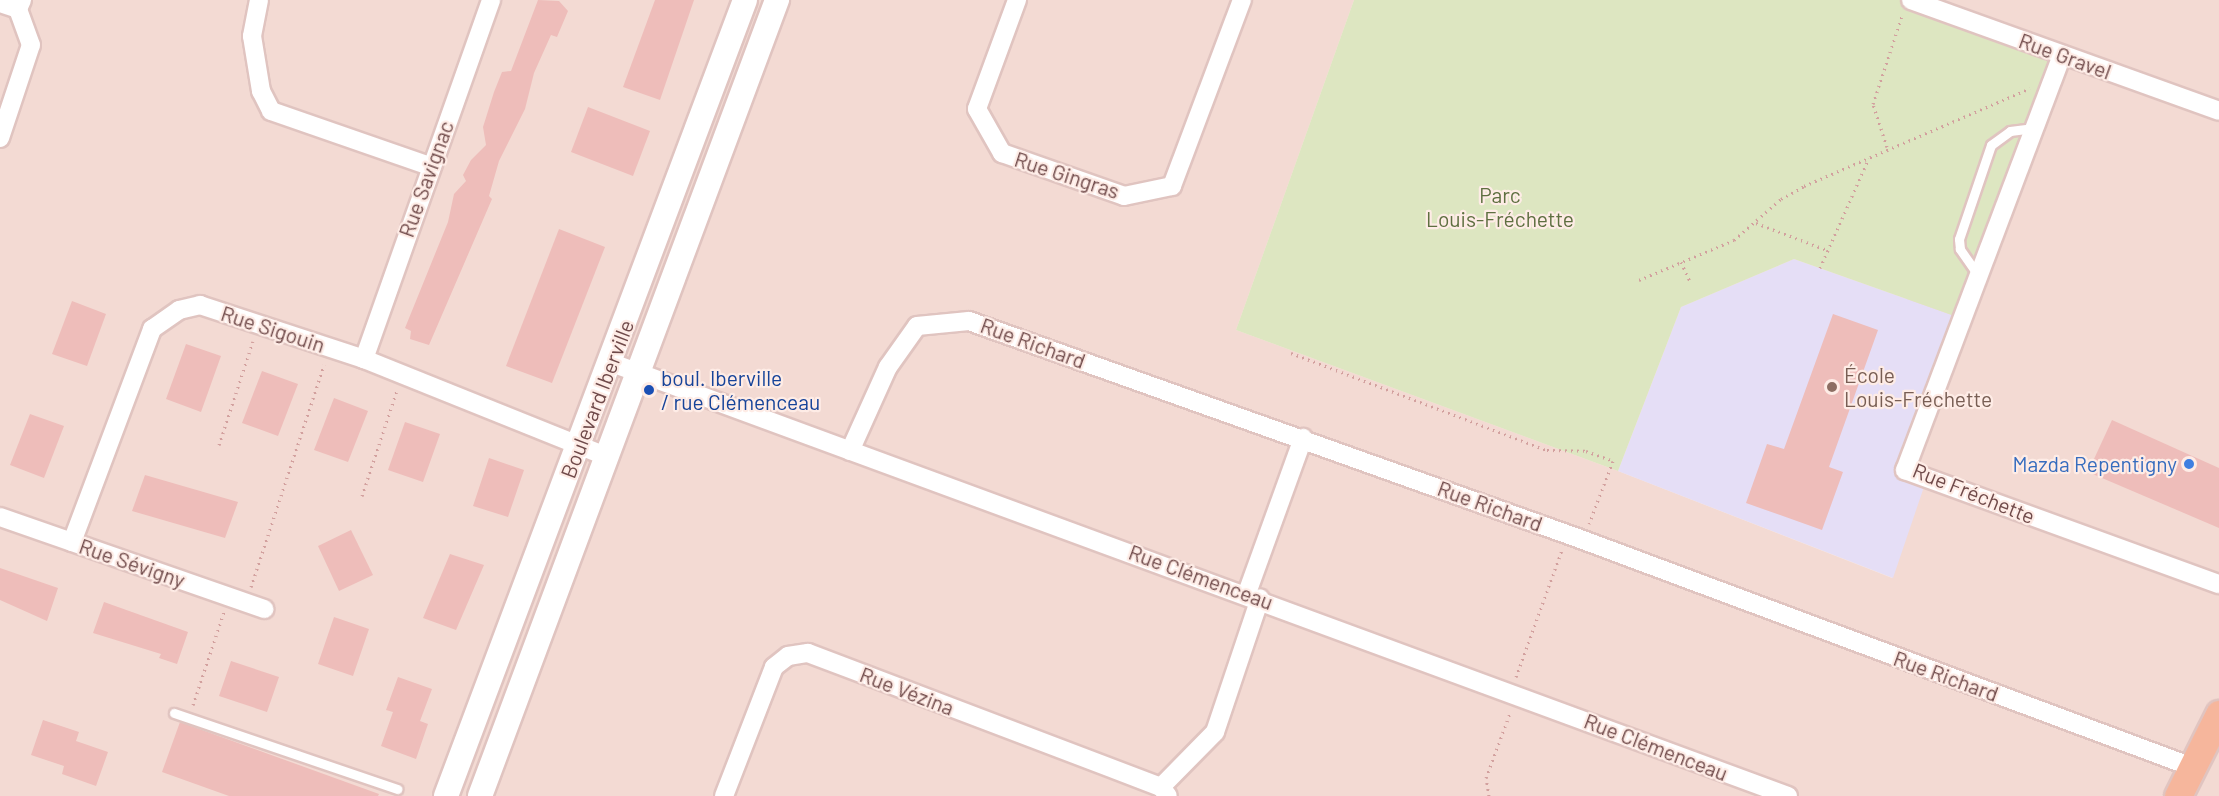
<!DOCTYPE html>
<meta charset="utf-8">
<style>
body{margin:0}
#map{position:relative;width:2219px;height:796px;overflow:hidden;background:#fae8e1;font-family:Barlow,sans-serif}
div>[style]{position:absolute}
.residential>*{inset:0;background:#f3dad3}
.education>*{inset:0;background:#e5def6}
.green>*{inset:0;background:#dde6c1}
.building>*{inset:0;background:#eebdba}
.path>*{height:3px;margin-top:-1.5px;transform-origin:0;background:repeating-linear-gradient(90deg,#d2a09e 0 1.5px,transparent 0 6px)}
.roads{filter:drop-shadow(2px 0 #e0c4c0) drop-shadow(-2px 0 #e0c4c0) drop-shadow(0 2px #e0c4c0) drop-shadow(0 -2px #e0c4c0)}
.lane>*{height:9px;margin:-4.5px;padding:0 4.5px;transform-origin:4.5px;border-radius:4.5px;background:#fff}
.street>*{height:18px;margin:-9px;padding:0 9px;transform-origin:9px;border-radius:9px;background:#fff}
.secondary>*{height:24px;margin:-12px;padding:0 12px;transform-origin:12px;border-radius:12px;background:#fff}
.primary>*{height:27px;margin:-13.5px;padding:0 13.5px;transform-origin:13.5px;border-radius:13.5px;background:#f6b69c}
.dots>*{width:16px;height:16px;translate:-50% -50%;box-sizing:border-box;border:3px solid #feece6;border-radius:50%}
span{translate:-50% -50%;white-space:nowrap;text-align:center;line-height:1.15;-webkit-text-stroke:4.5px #feece6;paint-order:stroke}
.street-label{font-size:21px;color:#704a4a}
.park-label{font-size:21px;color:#5e6f40}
.education-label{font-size:21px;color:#785e54}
.left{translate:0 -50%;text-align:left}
.transit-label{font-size:21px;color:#164399}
.shop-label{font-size:21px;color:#366cbe}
.right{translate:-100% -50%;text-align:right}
</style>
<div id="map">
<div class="residential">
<div style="clip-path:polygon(0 0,1354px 0,1236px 330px,1618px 471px,1892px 578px,1905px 470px,1911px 0,2219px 0,2219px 796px,0 796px)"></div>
</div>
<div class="education">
<div style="clip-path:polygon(1794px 259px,1963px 319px,1905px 470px,1927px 478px,1893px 578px,1618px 471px,1681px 307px)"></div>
</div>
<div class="green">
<div style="clip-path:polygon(1354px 0,1911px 0,2062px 55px,1963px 319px,1794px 259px,1681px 307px,1618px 471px,1236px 330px)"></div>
</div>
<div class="building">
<div style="clip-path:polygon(538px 0,559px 1px,568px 11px,557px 37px,551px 35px,534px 73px,525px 109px,499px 161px,489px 196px,492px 199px,429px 345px,410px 339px,411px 331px,405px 328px,448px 222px,454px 194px,466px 181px,463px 175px,471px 160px,486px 145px,483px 127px,494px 92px,502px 72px,511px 71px)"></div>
<div style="clip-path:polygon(655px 0,694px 0,660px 100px,623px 87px)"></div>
<div style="clip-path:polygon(588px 107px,650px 131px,633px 176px,571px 152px)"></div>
<div style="clip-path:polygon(559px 229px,605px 247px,552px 383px,506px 366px)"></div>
<div style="clip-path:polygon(72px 301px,106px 314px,87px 366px,52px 354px)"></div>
<div style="clip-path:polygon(1833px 314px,1878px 330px,1829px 467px,1843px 472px,1822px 530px,1746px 503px,1767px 444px,1784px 449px)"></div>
<div style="clip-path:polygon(186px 344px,221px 356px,201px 412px,166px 399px)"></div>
<div style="clip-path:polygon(262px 371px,298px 384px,278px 436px,242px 423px)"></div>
<div style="clip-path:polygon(334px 398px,368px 411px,348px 462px,314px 450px)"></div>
<div style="clip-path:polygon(30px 414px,64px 426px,44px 478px,10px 465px)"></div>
<div style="clip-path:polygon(2112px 420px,2219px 468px,2219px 528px,2088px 472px)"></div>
<div style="clip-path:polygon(405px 422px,440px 434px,423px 482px,388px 470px)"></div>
<div style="clip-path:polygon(489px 458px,524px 470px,508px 517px,473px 506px)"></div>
<div style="clip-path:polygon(145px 475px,238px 502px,225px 538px,132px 511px)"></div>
<div style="clip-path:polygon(351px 530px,373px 575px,339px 591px,318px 546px)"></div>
<div style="clip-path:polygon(450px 554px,484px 565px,456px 630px,423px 618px)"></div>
<div style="clip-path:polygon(0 568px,58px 588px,47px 621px,0 600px)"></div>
<div style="clip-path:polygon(104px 602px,188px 632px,177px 664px,159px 658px,161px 654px,93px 633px)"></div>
<div style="clip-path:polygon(334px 617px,369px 629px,353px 676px,318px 664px)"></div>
<div style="clip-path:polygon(231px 661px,279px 677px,267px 712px,219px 696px)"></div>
<div style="clip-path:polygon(398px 677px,432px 689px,420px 721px,428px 724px,416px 759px,381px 746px,393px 712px,386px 710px)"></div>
<div style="clip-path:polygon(43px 720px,79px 732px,76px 741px,108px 752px,96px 786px,62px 774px,64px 766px,31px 755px)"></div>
<div style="clip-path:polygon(180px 722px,379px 794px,378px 796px,229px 796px,162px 772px)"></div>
</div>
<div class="path">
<div style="left:1887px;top:147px;width:45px;rotate:-108deg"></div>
<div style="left:1873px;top:104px;width:93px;rotate:-71.8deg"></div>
<div style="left:1756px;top:223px;width:76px;rotate:20.8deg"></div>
<div style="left:1681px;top:262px;width:23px;rotate:65deg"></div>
<div style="left:1820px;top:268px;width:120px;rotate:-66deg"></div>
<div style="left:1639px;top:280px;width:103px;rotate:-22.8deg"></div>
<div style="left:1734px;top:240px;width:62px;rotate:-41.1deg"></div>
<div style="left:1781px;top:199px;width:26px;rotate:-29deg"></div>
<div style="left:1804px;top:186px;width:246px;rotate:-23.4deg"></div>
<div style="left:1291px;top:353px;width:274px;rotate:20.8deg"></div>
<div style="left:1547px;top:450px;width:39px;rotate:1deg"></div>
<div style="left:1586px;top:451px;width:29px;rotate:20deg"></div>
<div style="left:1613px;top:461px;width:67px;rotate:110.9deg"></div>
<div style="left:219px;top:445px;width:109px;rotate:-71.9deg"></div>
<div style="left:362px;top:496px;width:112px;rotate:-71.7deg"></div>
<div style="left:251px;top:587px;width:234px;rotate:-71.8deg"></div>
<div style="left:1516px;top:677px;width:135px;rotate:-70.1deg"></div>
<div style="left:193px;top:705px;width:98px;rotate:-71.6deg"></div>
<div style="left:1489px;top:796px;width:18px;rotate:-99deg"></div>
<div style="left:1486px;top:778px;width:69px;rotate:-69.7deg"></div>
</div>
<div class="roads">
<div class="lane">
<div style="left:1978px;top:275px;width:32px;rotate:-125deg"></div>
<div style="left:1960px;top:249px;width:10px;rotate:-96deg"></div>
<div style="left:1959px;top:239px;width:99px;rotate:-71.2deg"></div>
<div style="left:1991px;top:145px;width:24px;rotate:-36deg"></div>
<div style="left:2010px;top:131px;width:24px;rotate:-7deg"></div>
<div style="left:174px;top:713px;width:236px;rotate:18.8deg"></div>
</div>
<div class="street">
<div style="left:259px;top:0;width:37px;rotate:101deg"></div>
<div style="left:252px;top:36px;width:56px;rotate:80.7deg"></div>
<div style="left:261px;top:91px;width:22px;rotate:63deg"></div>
<div style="left:271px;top:111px;width:168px;rotate:19.1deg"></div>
<div style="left:1017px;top:0;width:116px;rotate:110.2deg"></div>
<div style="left:977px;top:109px;width:51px;rotate:60.4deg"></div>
<div style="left:1002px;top:153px;width:129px;rotate:19.4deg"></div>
<div style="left:1124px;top:196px;width:49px;rotate:-11.8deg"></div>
<div style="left:1172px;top:186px;width:199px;rotate:-69.4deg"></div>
<div style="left:1911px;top:0;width:327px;rotate:19.8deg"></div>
<div style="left:0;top:3px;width:19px;rotate:18deg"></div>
<div style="left:2062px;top:55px;width:444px;rotate:110.7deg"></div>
<div style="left:1905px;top:470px;width:334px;rotate:20deg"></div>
<div style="left:0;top:138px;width:98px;rotate:-71.6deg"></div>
<div style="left:31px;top:45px;width:38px;rotate:-110deg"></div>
<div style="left:18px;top:9px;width:10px;rotate:-66deg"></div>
<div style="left:364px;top:359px;width:381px;rotate:-70.5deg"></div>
<div style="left:612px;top:363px;width:1253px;rotate:20.21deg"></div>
<div style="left:850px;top:451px;width:92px;rotate:-65.7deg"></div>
<div style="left:888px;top:367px;width:50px;rotate:-54.7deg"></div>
<div style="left:917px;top:326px;width:52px;rotate:-5.5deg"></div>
<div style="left:969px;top:321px;width:643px;rotate:19.62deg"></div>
<div style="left:1575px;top:537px;width:658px;rotate:20.44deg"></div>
<div style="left:0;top:517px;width:280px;rotate:19.2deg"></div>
<div style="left:72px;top:542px;width:228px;rotate:-69.4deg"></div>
<div style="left:152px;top:329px;width:33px;rotate:-35deg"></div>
<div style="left:179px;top:310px;width:22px;rotate:-13deg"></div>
<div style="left:200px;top:305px;width:173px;rotate:18.2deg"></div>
<div style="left:364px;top:359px;width:263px;rotate:21.9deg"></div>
<div style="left:1247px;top:593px;width:165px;rotate:-70.1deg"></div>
<div style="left:1161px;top:787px;width:77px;rotate:-45.5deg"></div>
<div style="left:1215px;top:732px;width:141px;rotate:-71.4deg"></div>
<div style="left:724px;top:796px;width:138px;rotate:-68.8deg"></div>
<div style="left:774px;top:667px;width:18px;rotate:-38deg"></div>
<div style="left:788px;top:656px;width:20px;rotate:-9deg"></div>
<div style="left:808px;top:653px;width:378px;rotate:20.8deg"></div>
<div style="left:1161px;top:787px;width:11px;rotate:52deg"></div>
</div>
<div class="secondary">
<div style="left:446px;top:796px;width:850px;rotate:-69.41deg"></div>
<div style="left:480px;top:796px;width:850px;rotate:-69.54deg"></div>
</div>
<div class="primary">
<div style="left:2178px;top:796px;width:92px;rotate:-63.4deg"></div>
</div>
</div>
<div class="dots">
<div style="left:1832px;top:387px;background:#8d6e63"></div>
<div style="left:649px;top:390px;background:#1a4fb4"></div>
<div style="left:2189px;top:464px;background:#3f7fe0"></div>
</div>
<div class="street-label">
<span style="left:2065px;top:56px;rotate:20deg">Rue Gravel</span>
<span style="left:1067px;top:175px;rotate:18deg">Rue Gingras</span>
<span style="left:426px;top:179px;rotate:-70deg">Rue Savignac</span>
<span style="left:273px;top:329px;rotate:18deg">Rue Sigouin</span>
<span style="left:1033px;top:343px;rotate:20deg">Rue Richard</span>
<span style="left:597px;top:399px;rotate:-69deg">Boulevard Iberville</span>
<span style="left:1974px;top:493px;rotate:22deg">Rue Fréchette</span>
<span style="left:1490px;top:506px;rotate:20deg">Rue Richard</span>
<span style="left:132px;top:563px;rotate:19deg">Rue Sévigny</span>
<span style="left:1201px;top:577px;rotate:20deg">Rue Clémenceau</span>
<span style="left:1946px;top:676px;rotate:20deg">Rue Richard</span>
<span style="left:907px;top:691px;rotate:21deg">Rue Vézina</span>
<span style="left:1656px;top:747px;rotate:21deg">Rue Clémenceau</span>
</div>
<div class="park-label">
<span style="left:1500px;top:207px">Parc<br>Louis-Fréchette</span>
</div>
<div class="education-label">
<span class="left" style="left:1844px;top:387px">École<br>Louis-Fréchette</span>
</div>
<div class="transit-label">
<span class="left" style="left:661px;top:390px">boul. Iberville<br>/ rue Clémenceau</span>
</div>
<div class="shop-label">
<span class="right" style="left:2177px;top:464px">Mazda Repentigny</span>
</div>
</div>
